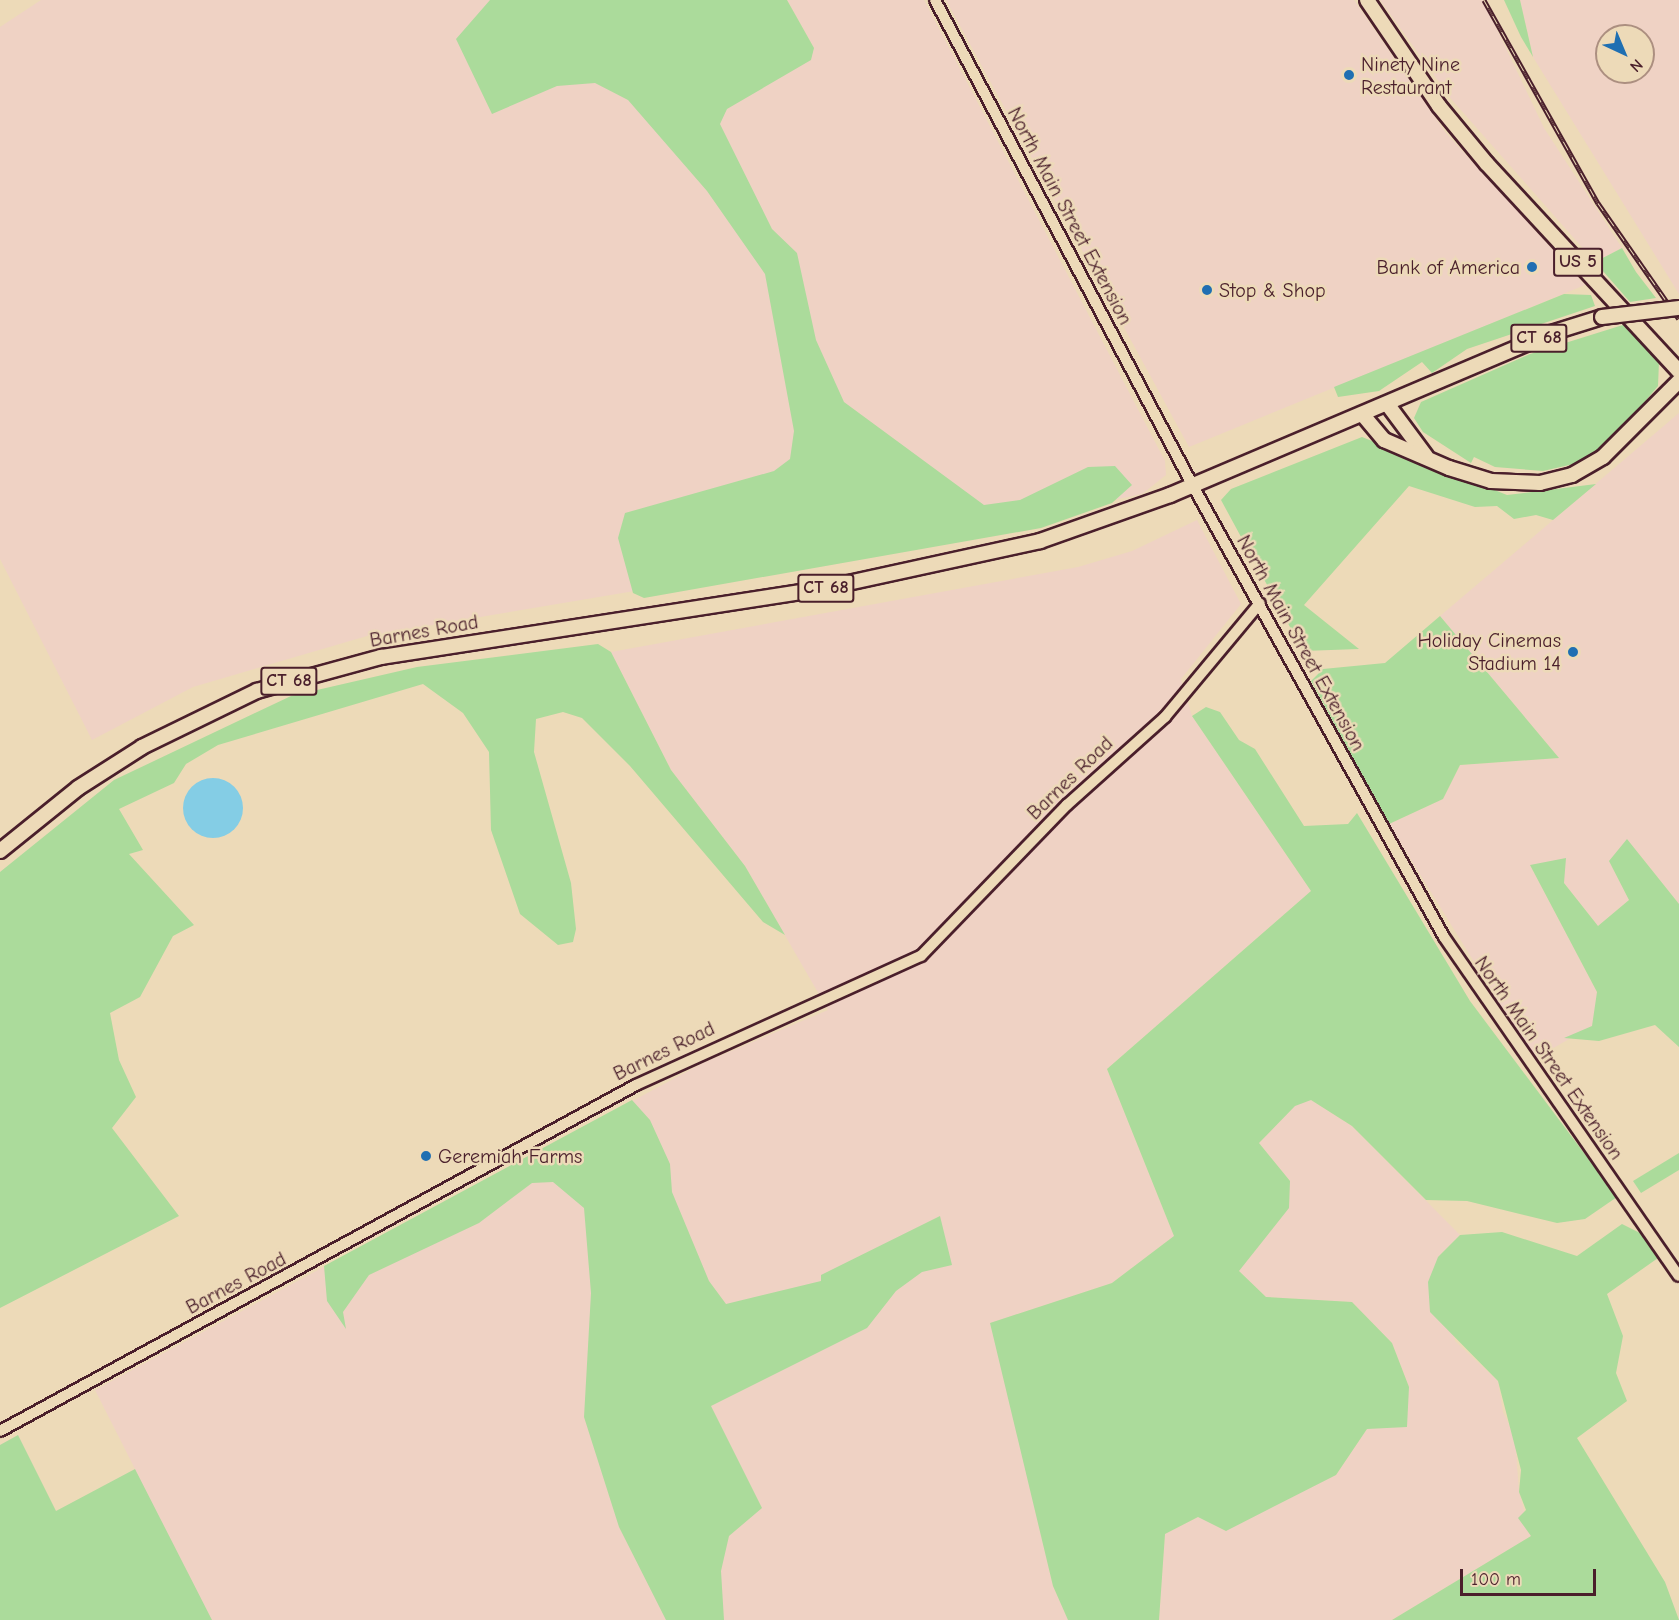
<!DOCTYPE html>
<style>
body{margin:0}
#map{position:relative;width:1679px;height:1620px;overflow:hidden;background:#eddab8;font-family:"Comic Neue",sans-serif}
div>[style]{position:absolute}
.built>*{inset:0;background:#efd2c4}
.green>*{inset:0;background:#abdb9b}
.water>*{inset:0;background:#84cde5}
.round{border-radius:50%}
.roads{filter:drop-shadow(2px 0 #4a1f2b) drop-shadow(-2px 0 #4a1f2b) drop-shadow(0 2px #4a1f2b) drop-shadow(0 -2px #4a1f2b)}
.tertiary>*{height:10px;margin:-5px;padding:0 5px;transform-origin:5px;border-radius:5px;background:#eddab8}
.primary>*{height:14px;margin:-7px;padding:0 7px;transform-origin:7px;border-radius:7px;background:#eddab8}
.rail>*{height:5px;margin-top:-2.5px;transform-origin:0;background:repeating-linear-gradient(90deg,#eddab8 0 9px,#4a1f2b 0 18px);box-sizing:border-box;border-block:2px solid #4a1f2b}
.bridges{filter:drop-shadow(2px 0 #4a1f2b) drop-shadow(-2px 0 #4a1f2b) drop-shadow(0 2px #4a1f2b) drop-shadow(0 -2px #4a1f2b)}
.primary-bridge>*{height:14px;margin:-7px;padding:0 7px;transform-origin:7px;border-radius:7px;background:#eddab8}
.dots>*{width:16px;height:16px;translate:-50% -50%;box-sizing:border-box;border:3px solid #eddab8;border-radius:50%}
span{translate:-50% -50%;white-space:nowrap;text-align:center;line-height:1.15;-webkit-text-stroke:5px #eddab8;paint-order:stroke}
.shield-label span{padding:2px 4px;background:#eddab8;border:2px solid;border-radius:4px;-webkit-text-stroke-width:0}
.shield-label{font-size:18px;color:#4a1f2b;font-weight:700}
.poi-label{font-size:20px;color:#4a1f2b}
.left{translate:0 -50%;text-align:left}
.right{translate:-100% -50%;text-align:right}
.street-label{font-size:20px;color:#4a1f2b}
.north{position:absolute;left:1595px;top:24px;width:60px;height:60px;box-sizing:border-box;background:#eddab8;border:2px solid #ac8f80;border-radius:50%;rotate:136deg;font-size:16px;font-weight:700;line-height:24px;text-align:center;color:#4a1f2b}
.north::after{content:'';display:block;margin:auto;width:21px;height:27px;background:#1f6fb2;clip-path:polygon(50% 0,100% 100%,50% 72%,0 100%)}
.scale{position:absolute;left:1460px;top:1569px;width:136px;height:27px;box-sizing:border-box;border:3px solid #4a1f2b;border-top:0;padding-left:8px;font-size:18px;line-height:21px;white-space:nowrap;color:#4a1f2b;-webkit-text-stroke:4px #eddab8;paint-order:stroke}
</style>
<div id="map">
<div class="built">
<div style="clip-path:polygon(41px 0,605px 0,814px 48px,787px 0,924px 0,1165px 461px,1166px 475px,1142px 494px,849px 555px,367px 636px,193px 687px,92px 740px,0 559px,0 27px)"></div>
<div style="clip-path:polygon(946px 0,1354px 0,1446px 133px,1585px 285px,1189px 447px)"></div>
<div style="clip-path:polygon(1380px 0,1483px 0,1544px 128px,1622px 248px,1595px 262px,1452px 100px)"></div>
<div style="clip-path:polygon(evenodd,1520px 0,1679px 0,1679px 294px,1533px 57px,1520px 0,1607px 36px,1643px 36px,1643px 72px,1607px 72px,1607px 36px)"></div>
<div style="clip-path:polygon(1679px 413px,1679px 904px,1640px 855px,1609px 861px,1629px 900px,1598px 926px,1564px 883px,1530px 865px,1597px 992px,1599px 1007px,1592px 1026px,1534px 1059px,1389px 824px,1443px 799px,1460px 765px,1559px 758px,1440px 616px)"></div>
<div style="clip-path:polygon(1197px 520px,1241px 604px,1181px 679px,1192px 716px,1311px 891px,1107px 1069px,1174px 1236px,1112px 1283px,991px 1323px,1053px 1586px,1068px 1620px,0 1620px,0 1445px,18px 1435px,56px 1512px,135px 1469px,95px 1390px,703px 1063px,828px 1010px,745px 866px,671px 770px,611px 652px,1078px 567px,1132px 551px)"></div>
<div style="clip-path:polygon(1311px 1100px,1352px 1126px,1460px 1235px,1438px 1257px,1455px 1341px,1498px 1381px,1503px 1412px,1515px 1437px,1519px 1492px,1531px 1536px,1392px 1620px,1159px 1620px,1165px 1534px,1198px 1517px,1336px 1475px,1367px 1429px,1409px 1387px,1392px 1343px,1352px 1302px,1266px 1297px,1239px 1271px,1290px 1181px,1259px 1143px,1295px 1105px)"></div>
</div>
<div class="green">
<div style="clip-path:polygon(490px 0,787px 0,814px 48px,811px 60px,727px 109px,720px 124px,772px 229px,797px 253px,816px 340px,844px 402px,984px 505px,1020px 500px,1088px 467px,1115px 466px,1132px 485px,1112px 503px,1041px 528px,644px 598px,633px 593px,618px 538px,625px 513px,774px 471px,790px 459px,794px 431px,765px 274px,707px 191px,628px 100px,595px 83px,557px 86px,492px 114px,456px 39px)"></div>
<div style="clip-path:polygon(1504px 0,1520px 0,1533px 57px,1521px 37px)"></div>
<div style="clip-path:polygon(1622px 248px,1636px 272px,1656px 298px,1630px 302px,1595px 262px)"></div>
<div style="clip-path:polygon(1564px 294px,1591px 295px,1595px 306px,1467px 349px,1432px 373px,1422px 362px,1379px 391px,1338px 397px,1334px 387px)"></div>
<div style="clip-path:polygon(1626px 324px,1659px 362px,1658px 386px,1605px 449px,1578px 463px,1543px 471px,1495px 467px,1474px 457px,1471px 463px,1423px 432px,1414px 418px,1421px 402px,1530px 354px)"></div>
<div style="clip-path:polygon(1362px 437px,1507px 495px,1596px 484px,1553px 520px,1536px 515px,1514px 519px,1497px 506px,1475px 507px,1409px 486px,1304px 605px,1359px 649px,1303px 651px,1221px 500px,1231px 489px)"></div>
<div style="clip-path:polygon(1440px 616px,1559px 758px,1460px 765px,1443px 799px,1389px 824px,1311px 681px,1323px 669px,1385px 663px)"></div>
<div style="clip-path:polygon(598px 644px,611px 652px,671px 770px,745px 866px,785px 935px,763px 922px,630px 766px,582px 718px,563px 712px,536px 719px,534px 752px,571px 883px,576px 929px,573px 942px,558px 945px,520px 914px,491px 830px,489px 752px,463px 713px,423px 684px,218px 745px,186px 764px,174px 783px,119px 809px,143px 850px,129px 854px,194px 925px,173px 936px,140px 997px,110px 1013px,119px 1060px,136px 1097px,112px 1128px,179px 1216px,0 1308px,0 872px,114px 780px,291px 696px,417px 667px)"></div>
<div style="clip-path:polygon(1206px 707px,1220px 712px,1239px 740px,1255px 749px,1304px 826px,1348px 824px,1357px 813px,1470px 1001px,1617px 1197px,1585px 1219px,1557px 1223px,1467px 1201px,1426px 1200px,1352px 1126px,1311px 1100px,1295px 1106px,1259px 1143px,1290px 1181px,1289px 1208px,1239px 1271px,1266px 1297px,1352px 1302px,1392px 1343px,1409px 1387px,1407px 1427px,1367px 1429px,1336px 1475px,1226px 1531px,1198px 1517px,1165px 1534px,1159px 1620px,1068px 1620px,1053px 1586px,990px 1323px,1112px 1283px,1174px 1236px,1107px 1069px,1311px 891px,1192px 716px)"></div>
<div style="clip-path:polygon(1627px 839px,1679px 904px,1679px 1047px,1655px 1025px,1599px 1041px,1564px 1038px,1592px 1026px,1597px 992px,1530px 865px,1566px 858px,1564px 883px,1598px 926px,1629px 900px,1609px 861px)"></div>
<div style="clip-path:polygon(632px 1100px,650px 1120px,670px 1164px,672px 1192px,709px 1281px,726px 1304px,821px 1281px,821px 1275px,940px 1216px,952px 1265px,922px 1272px,896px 1291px,867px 1328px,711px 1406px,762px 1508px,729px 1536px,721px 1571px,724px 1620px,666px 1620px,619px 1527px,584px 1417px,591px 1293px,584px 1208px,553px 1182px,532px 1183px,479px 1223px,369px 1275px,343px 1312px,346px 1329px,327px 1301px,324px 1266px)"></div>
<div style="clip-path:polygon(1679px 1153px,1679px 1170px,1641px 1193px,1633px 1181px)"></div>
<div style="clip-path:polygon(1622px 1224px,1642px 1234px,1658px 1258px,1607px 1294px,1623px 1336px,1616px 1373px,1627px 1401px,1577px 1438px,1665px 1582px,1679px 1620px,1392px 1620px,1531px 1536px,1518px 1518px,1526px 1510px,1519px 1492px,1521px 1470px,1498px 1381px,1430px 1312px,1428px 1282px,1438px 1257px,1460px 1235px,1502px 1232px,1577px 1256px)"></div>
<div style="clip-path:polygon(18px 1435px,56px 1511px,135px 1469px,212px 1620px,0 1620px,0 1445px)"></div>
</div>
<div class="water">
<div class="round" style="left:183px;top:778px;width:60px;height:60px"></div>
</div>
<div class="roads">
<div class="tertiary">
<div style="left:935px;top:0;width:550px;rotate:62.04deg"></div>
<div style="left:1193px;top:486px;width:516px;rotate:60.9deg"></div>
<div style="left:1444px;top:937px;width:412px;rotate:55.3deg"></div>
<div style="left:0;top:1431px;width:724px;rotate:-28.55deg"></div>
<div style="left:636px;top:1085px;width:313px;rotate:-24.4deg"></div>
<div style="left:921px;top:956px;width:210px;rotate:-46deg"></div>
<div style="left:1067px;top:805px;width:132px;rotate:-41.9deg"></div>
<div style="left:1165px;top:717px;width:148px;rotate:-50.2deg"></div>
</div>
<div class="primary">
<div style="left:1367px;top:0;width:128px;rotate:55.8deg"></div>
<div style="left:1439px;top:106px;width:75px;rotate:50.4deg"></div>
<div style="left:1487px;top:164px;width:282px;rotate:47.2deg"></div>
<div style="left:1388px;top:405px;width:64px;rotate:53.3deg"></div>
<div style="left:1363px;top:415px;width:33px;rotate:50deg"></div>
<div style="left:1384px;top:440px;width:71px;rotate:23.3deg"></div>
<div style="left:1449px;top:468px;width:44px;rotate:17.2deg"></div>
<div style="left:1491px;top:481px;width:49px;rotate:2.3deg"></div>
<div style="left:1540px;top:483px;width:33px;rotate:-14deg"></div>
<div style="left:1572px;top:475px;width:36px;rotate:-30deg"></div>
<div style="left:1603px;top:457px;width:107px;rotate:-45deg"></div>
<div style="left:0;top:851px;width:100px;rotate:-38.9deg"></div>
<div style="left:78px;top:788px;width:76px;rotate:-32.6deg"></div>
<div style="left:142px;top:747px;width:128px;rotate:-26deg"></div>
<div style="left:257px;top:691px;width:129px;rotate:-15.3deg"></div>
<div style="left:381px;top:657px;width:449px;rotate:-8.8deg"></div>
<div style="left:825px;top:588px;width:220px;rotate:-12.3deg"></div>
<div style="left:1040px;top:541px;width:138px;rotate:-19.5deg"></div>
<div style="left:1170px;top:495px;width:414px;rotate:-23deg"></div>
<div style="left:1551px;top:333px;width:53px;rotate:-17.4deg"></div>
</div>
</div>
<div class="rail">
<div style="left:1484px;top:0;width:233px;rotate:60.7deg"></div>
<div style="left:1598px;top:203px;width:141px;rotate:55.1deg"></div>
</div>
<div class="bridges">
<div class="primary-bridge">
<div style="left:1602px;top:317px;width:78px;rotate:-6.7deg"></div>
</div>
</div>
<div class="dots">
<div style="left:1349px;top:75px;background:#1f6fb2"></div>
<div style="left:1532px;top:267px;background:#1f6fb2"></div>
<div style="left:1207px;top:290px;background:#1f6fb2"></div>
<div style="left:1573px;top:652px;background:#1f6fb2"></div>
<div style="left:426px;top:1156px;background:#1f6fb2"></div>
</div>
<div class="shield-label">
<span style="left:1578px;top:262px">US 5</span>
<span style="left:1539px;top:338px">CT 68</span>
<span style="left:826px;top:588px">CT 68</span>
<span style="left:289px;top:681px">CT 68</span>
</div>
<div class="poi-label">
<span class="left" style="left:1361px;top:76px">Ninety Nine<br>Restaurant</span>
<span class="right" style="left:1520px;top:267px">Bank of America</span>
<span class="left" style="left:1219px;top:290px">Stop &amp; Shop</span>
<span class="right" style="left:1561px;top:652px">Holiday Cinemas<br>Stadium 14</span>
<span class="left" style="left:438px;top:1156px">Geremiah Farms</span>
</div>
<div class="street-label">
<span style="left:1070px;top:216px;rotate:62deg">North Main Street Extension</span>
<span style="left:424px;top:631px;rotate:-10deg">Barnes Road</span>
<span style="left:1301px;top:643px;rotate:61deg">North Main Street Extension</span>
<span style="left:1070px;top:778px;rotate:-44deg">Barnes Road</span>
<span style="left:664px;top:1051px;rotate:-26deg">Barnes Road</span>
<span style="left:1549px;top:1058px;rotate:55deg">North Main Street Extension</span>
<span style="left:236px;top:1283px;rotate:-28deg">Barnes Road</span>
</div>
<div class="north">N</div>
<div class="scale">100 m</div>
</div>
